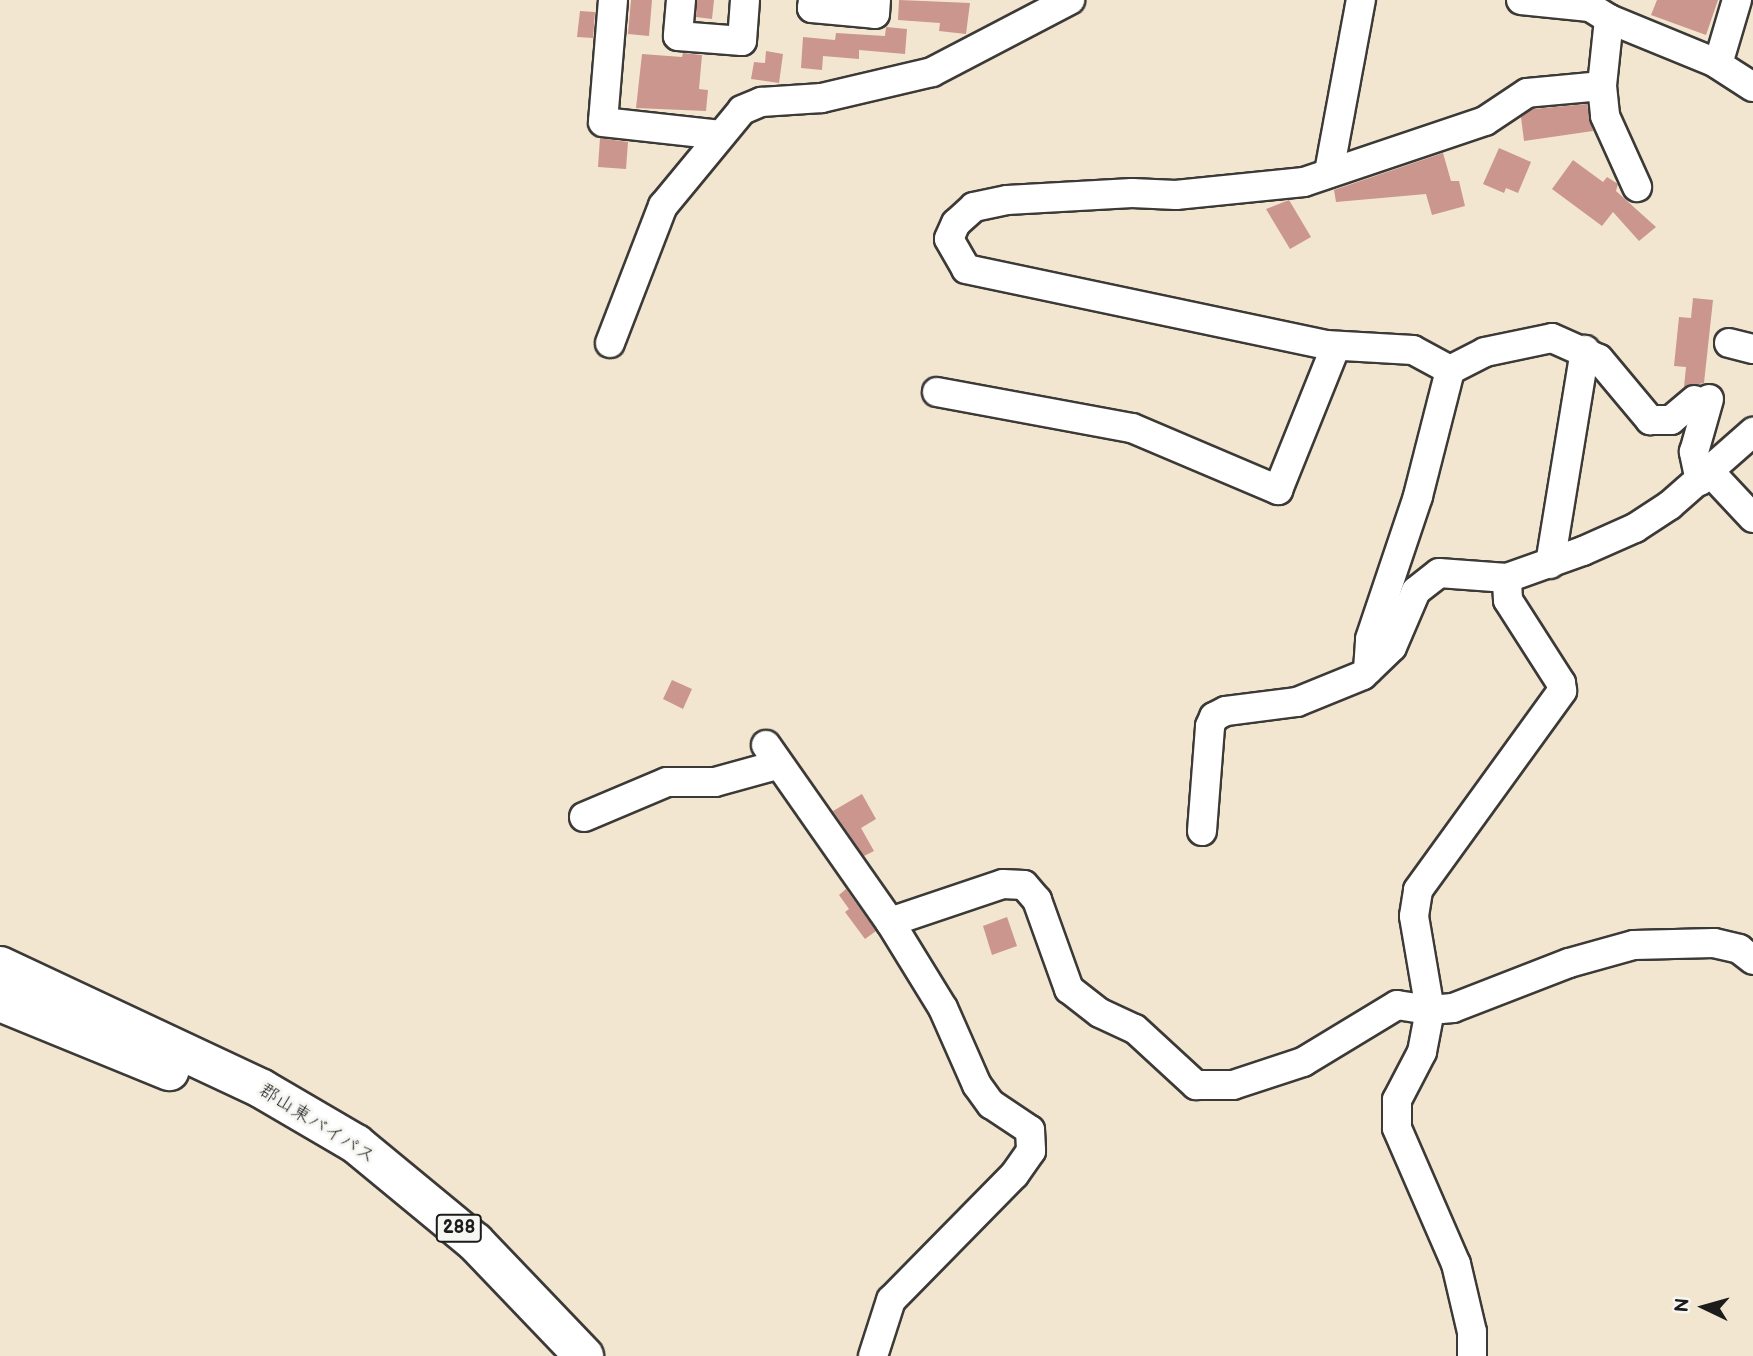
<!DOCTYPE html>
<meta charset="utf-8">
<style>
body{margin:0}
#map{position:relative;width:1753px;height:1356px;overflow:hidden;background:#f3e6d1;font-family:"Balsamiq Sans","Klee One",sans-serif}
div>[style]{position:absolute}
.building>*{inset:0;background:#ca968d}
.roads{filter:drop-shadow(2px 0 #3c3a37) drop-shadow(-2px 0 #3c3a37) drop-shadow(0 2px #3c3a37) drop-shadow(0 -2px #3c3a37)}
.minor>*{height:28px;margin:-14px;padding:0 14px;transform-origin:14px;border-radius:14px;background:#fff}
.highway>*{height:38px;margin:-19px;padding:0 19px;transform-origin:19px;border-radius:19px;background:#fff}
span{translate:-50% -50%;white-space:nowrap;text-align:center;line-height:1.15;-webkit-text-stroke:6px #f6f6f2;paint-order:stroke}
.shield-label span{padding:2px 5px;background:#f6f6f2;border:2px solid;border-radius:5px;-webkit-text-stroke-width:0}
.shield-label{font-size:18px;color:#1c1c1c;font-weight:700}
.street-label{font-size:19px;color:#1c1c1c}
.north{position:absolute;left:1669px;top:1272px;width:70px;height:70px;-webkit-text-stroke:5px #f6f6f2;paint-order:stroke;rotate:275deg;font-size:19px;font-weight:700;line-height:28px;text-align:center;color:#1c1c1c}
.north::after{content:'';display:block;margin:auto;width:24px;height:32px;background:#1c1c1c;clip-path:polygon(50% 0,100% 100%,50% 72%,0 100%)}
</style>
<div id="map">
<div class="building">
<div style="clip-path:polygon(631px 0,652px 0,649px 36px,628px 34px)"></div>
<div style="clip-path:polygon(697px 0,714px 0,712px 19px,696px 17px)"></div>
<div style="clip-path:polygon(899px 0,970px 3px,966px 34px,939px 31px,940px 23px,898px 20px)"></div>
<div style="clip-path:polygon(1657px 0,1718px 0,1706px 35px,1651px 15px)"></div>
<div style="clip-path:polygon(580px 11px,595px 12px,593px 38px,577px 37px)"></div>
<div style="clip-path:polygon(886px 27px,907px 29px,905px 54px,859px 50px,859px 59px,823px 56px,822px 70px,801px 68px,803px 37px,835px 40px,836px 33px,885px 36px)"></div>
<div style="clip-path:polygon(766px 51px,783px 54px,779px 83px,751px 79px,754px 62px,765px 63px)"></div>
<div style="clip-path:polygon(683px 53px,702px 55px,699px 89px,708px 90px,706px 111px,636px 108px,642px 54px,682px 57px)"></div>
<div style="clip-path:polygon(1587px 104px,1593px 131px,1524px 141px,1521px 117px,1533px 109px)"></div>
<div style="clip-path:polygon(600px 138px,628px 142px,626px 169px,598px 167px)"></div>
<div style="clip-path:polygon(1499px 148px,1531px 162px,1518px 193px,1506px 188px,1504px 193px,1483px 184px)"></div>
<div style="clip-path:polygon(1443px 153px,1451px 181px,1459px 181px,1465px 206px,1432px 215px,1426px 194px,1336px 202px,1334px 190px)"></div>
<div style="clip-path:polygon(1573px 160px,1603px 182px,1607px 177px,1618px 184px,1616px 191px,1656px 227px,1639px 241px,1613px 212px,1602px 226px,1552px 189px)"></div>
<div style="clip-path:polygon(1289px 200px,1311px 237px,1290px 249px,1266px 209px)"></div>
<div style="clip-path:polygon(1693px 298px,1713px 300px,1704px 383px,1684px 387px,1686px 367px,1674px 366px,1679px 317px,1691px 318px)"></div>
<div style="clip-path:polygon(672px 680px,692px 689px,683px 709px,663px 699px)"></div>
<div style="clip-path:polygon(862px 794px,876px 819px,861px 828px,874px 851px,864px 856px,833px 811px)"></div>
<div style="clip-path:polygon(846px 889px,876px 931px,865px 939px,845px 912px,849px 909px,839px 895px)"></div>
<div style="clip-path:polygon(1007px 917px,1017px 946px,992px 955px,983px 926px)"></div>
</div>
<div class="roads">
<div class="minor">
<div style="left:613px;top:0;width:122px;rotate:94.7deg"></div>
<div style="left:603px;top:122px;width:118px;rotate:6.3deg"></div>
<div style="left:681px;top:0;width:36px;rotate:95deg"></div>
<div style="left:678px;top:36px;width:64px;rotate:4.5deg"></div>
<div style="left:742px;top:41px;width:41px;rotate:-85.8deg"></div>
<div style="left:813px;top:0;width:8px;rotate:97deg"></div>
<div style="left:812px;top:8px;width:63px;rotate:5.4deg"></div>
<div style="left:875px;top:14px;width:14px;rotate:-86deg"></div>
<div style="left:1521px;top:0;width:69px;rotate:5.8deg"></div>
<div style="left:1590px;top:7px;width:22px;rotate:32deg"></div>
<div style="left:1609px;top:19px;width:113px;rotate:22.3deg"></div>
<div style="left:1714px;top:62px;width:46px;rotate:32.7deg"></div>
<div style="left:1609px;top:19px;width:67px;rotate:96deg"></div>
<div style="left:1602px;top:86px;width:30px;rotate:84deg"></div>
<div style="left:1605px;top:116px;width:78px;rotate:65.7deg"></div>
<div style="left:1718px;top:64px;width:67px;rotate:-73.5deg"></div>
<div style="left:1602px;top:86px;width:75px;rotate:174.7deg"></div>
<div style="left:1527px;top:93px;width:50px;rotate:146.3deg"></div>
<div style="left:1485px;top:121px;width:191px;rotate:161.4deg"></div>
<div style="left:1304px;top:182px;width:129px;rotate:174.2deg"></div>
<div style="left:1176px;top:195px;width:44px;rotate:-177.4deg"></div>
<div style="left:1132px;top:193px;width:125px;rotate:176.8deg"></div>
<div style="left:1007px;top:200px;width:34px;rotate:168deg"></div>
<div style="left:974px;top:207px;width:24px;rotate:138deg"></div>
<div style="left:956px;top:223px;width:17px;rotate:114deg"></div>
<div style="left:949px;top:239px;width:34px;rotate:60deg"></div>
<div style="left:966px;top:269px;width:368px;rotate:11.9deg"></div>
<div style="left:1326px;top:345px;width:87px;rotate:3.3deg"></div>
<div style="left:1413px;top:350px;width:42px;rotate:28.4deg"></div>
<div style="left:1450px;top:370px;width:39px;rotate:-27deg"></div>
<div style="left:1485px;top:352px;width:68px;rotate:-11.8deg"></div>
<div style="left:1552px;top:338px;width:51px;rotate:24.1deg"></div>
<div style="left:1599px;top:359px;width:80px;rotate:50.1deg"></div>
<div style="left:1650px;top:420px;width:21px"></div>
<div style="left:1671px;top:420px;width:31px;rotate:-40deg"></div>
<div style="left:1329px;top:172px;width:175px;rotate:-79.5deg"></div>
<div style="left:610px;top:343px;width:147px;rotate:-68.9deg"></div>
<div style="left:663px;top:206px;width:124px;rotate:-50.5deg"></div>
<div style="left:742px;top:110px;width:21px;rotate:-23deg"></div>
<div style="left:761px;top:102px;width:61px;rotate:-3.8deg"></div>
<div style="left:822px;top:98px;width:113px;rotate:-13.3deg"></div>
<div style="left:932px;top:72px;width:156px;rotate:-27.6deg"></div>
<div style="left:1729px;top:343px;width:25px;rotate:14deg"></div>
<div style="left:937px;top:392px;width:198px;rotate:10.5deg"></div>
<div style="left:1132px;top:428px;width:159px;rotate:23deg"></div>
<div style="left:1278px;top:490px;width:155px;rotate:-68.1deg"></div>
<div style="left:1710px;top:472px;width:63px;rotate:46.9deg"></div>
<div style="left:1700px;top:481px;width:30px;rotate:-102deg"></div>
<div style="left:1694px;top:452px;width:55px;rotate:-74.2deg"></div>
<div style="left:1550px;top:564px;width:217px;rotate:-80.7deg"></div>
<div style="left:1368px;top:670px;width:31px;rotate:-86deg"></div>
<div style="left:1370px;top:639px;width:151px;rotate:-71.4deg"></div>
<div style="left:1418px;top:496px;width:130px;rotate:-75.7deg"></div>
<div style="left:766px;top:745px;width:216px;rotate:55deg"></div>
<div style="left:890px;top:922px;width:101px;rotate:58.4deg"></div>
<div style="left:943px;top:1008px;width:84px;rotate:66.2deg"></div>
<div style="left:977px;top:1085px;width:24px;rotate:54deg"></div>
<div style="left:991px;top:1104px;width:47px;rotate:33.7deg"></div>
<div style="left:1030px;top:1130px;width:21px;rotate:87deg"></div>
<div style="left:1031px;top:1151px;width:29px;rotate:125deg"></div>
<div style="left:1014px;top:1175px;width:175px;rotate:134.5deg"></div>
<div style="left:891px;top:1300px;width:59px;rotate:107.8deg"></div>
<div style="left:584px;top:817px;width:90px;rotate:-22.9deg"></div>
<div style="left:667px;top:782px;width:48px"></div>
<div style="left:715px;top:782px;width:64px;rotate:-15.3deg"></div>
<div style="left:1202px;top:831px;width:105px;rotate:-85.6deg"></div>
<div style="left:1210px;top:726px;width:10px;rotate:-66deg"></div>
<div style="left:1214px;top:717px;width:13px;rotate:-27deg"></div>
<div style="left:1226px;top:711px;width:72px;rotate:-7.2deg"></div>
<div style="left:1297px;top:702px;width:71px;rotate:-22.2deg"></div>
<div style="left:1363px;top:675px;width:40px;rotate:-44deg"></div>
<div style="left:1392px;top:647px;width:61px;rotate:-66.8deg"></div>
<div style="left:1416px;top:591px;width:29px;rotate:-38deg"></div>
<div style="left:1439px;top:573px;width:68px;rotate:4.2deg"></div>
<div style="left:1507px;top:578px;width:81px;rotate:-19.6deg"></div>
<div style="left:1583px;top:551px;width:57px;rotate:-23.9deg"></div>
<div style="left:1635px;top:528px;width:42px;rotate:-33.3deg"></div>
<div style="left:1670px;top:505px;width:111px;rotate:-41.3deg"></div>
<div style="left:890px;top:922px;width:119px;rotate:-18.6deg"></div>
<div style="left:1003px;top:884px;width:21px;rotate:3deg"></div>
<div style="left:1024px;top:885px;width:20px;rotate:49deg"></div>
<div style="left:1037px;top:900px;width:95px;rotate:70.2deg"></div>
<div style="left:1069px;top:989px;width:39px;rotate:38deg"></div>
<div style="left:1100px;top:1013px;width:38px;rotate:25deg"></div>
<div style="left:1135px;top:1029px;width:83px;rotate:42.6deg"></div>
<div style="left:1196px;top:1085px;width:37px"></div>
<div style="left:1233px;top:1085px;width:74px;rotate:-18.2deg"></div>
<div style="left:1303px;top:1062px;width:110px;rotate:-31.2deg"></div>
<div style="left:1397px;top:1005px;width:33px;rotate:9deg"></div>
<div style="left:1430px;top:1010px;width:95px;rotate:-99.7deg"></div>
<div style="left:1414px;top:916px;width:26px;rotate:-81deg"></div>
<div style="left:1418px;top:890px;width:246px;rotate:-54.1deg"></div>
<div style="left:1562px;top:691px;width:8px;rotate:-97deg"></div>
<div style="left:1561px;top:683px;width:98px;rotate:-122.6deg"></div>
<div style="left:1508px;top:600px;width:22px;rotate:-93deg"></div>
<div style="left:1472px;top:1356px;width:24px;rotate:-90deg"></div>
<div style="left:1472px;top:1332px;width:70px;rotate:-103.2deg"></div>
<div style="left:1456px;top:1264px;width:148px;rotate:-113.5deg"></div>
<div style="left:1397px;top:1128px;width:28px;rotate:-90deg"></div>
<div style="left:1397px;top:1100px;width:54px;rotate:-62.5deg"></div>
<div style="left:1422px;top:1052px;width:43px;rotate:-79.2deg"></div>
<div style="left:1430px;top:1010px;width:23px;rotate:-5deg"></div>
<div style="left:1453px;top:1008px;width:124px;rotate:-21.2deg"></div>
<div style="left:1569px;top:963px;width:67px;rotate:-15.5deg"></div>
<div style="left:1634px;top:945px;width:80px;rotate:-1.4deg"></div>
<div style="left:1714px;top:943px;width:26px;rotate:13deg"></div>
<div style="left:1739px;top:949px;width:18px;rotate:38deg"></div>
</div>
<div class="highway">
<div style="left:0;top:966px;width:289px;rotate:25.1deg"></div>
<div style="left:262px;top:1089px;width:109px;rotate:30.3deg"></div>
<div style="left:356px;top:1144px;width:154px;rotate:39.5deg"></div>
<div style="left:475px;top:1242px;width:158px;rotate:46.3deg"></div>
<div style="left:0;top:1002px;width:183px;rotate:22.2deg"></div>
</div>
</div>
<div class="shield-label">
<span style="left:459px;top:1228px">288</span>
</div>
<div class="street-label">
<span style="left:317px;top:1124px;rotate:32deg">郡山東バイパス</span>
</div>
<div class="north">N</div>
</div>
